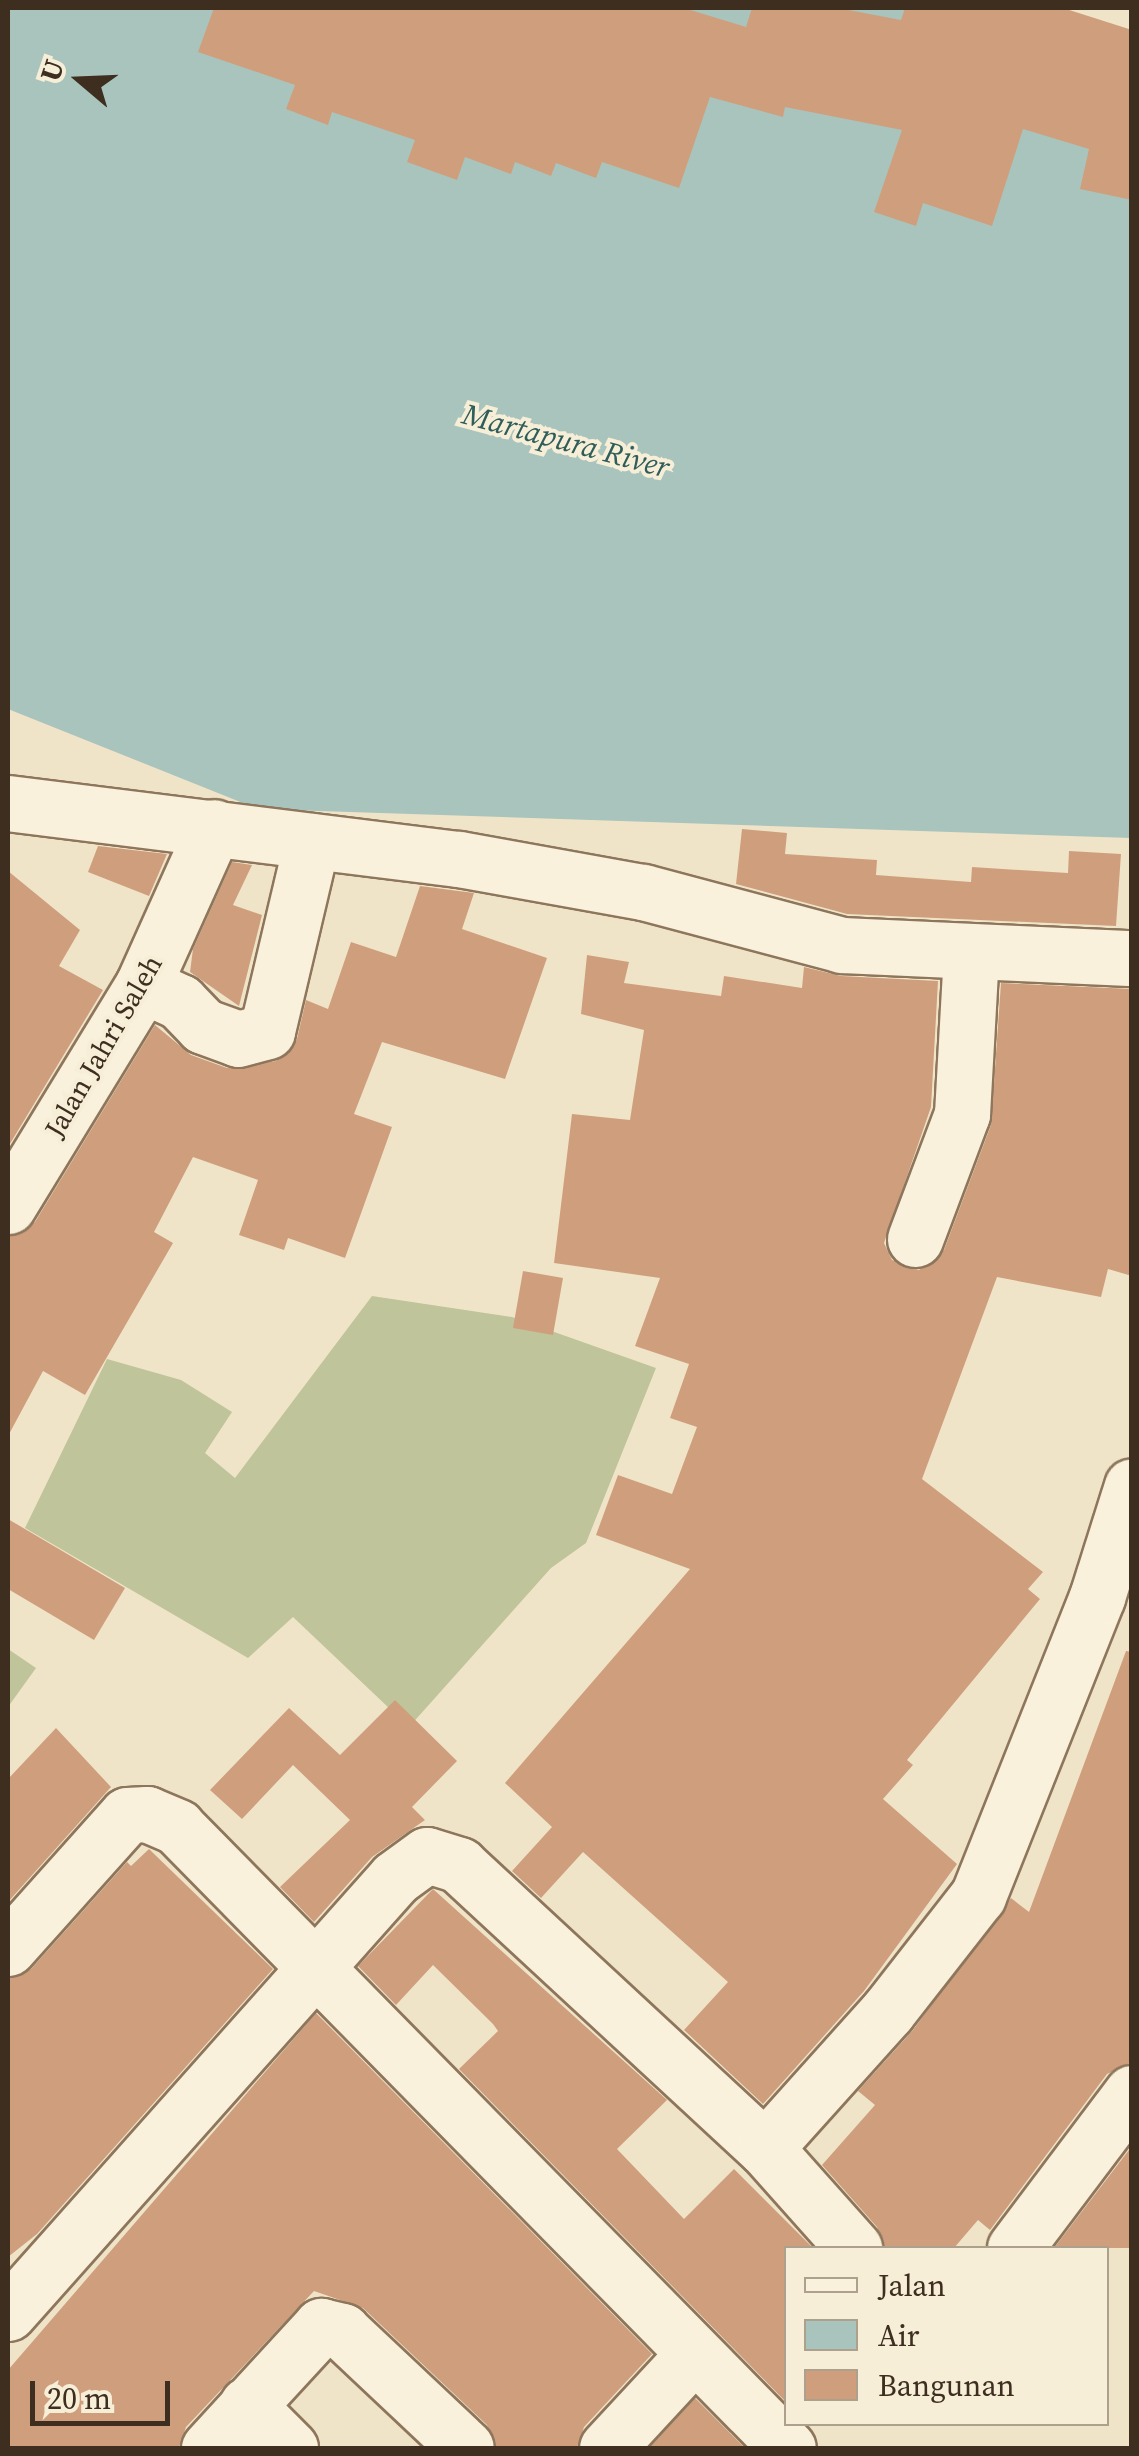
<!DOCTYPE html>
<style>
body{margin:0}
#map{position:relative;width:1139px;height:2456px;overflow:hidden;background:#f0e4c8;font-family:"Source Serif 4",serif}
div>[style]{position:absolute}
.cemetery>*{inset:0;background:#bfc49a}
.water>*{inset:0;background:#a9c4bc}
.building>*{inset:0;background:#cf9f7d}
.roads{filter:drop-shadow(2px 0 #8d765c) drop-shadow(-2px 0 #8d765c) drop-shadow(0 2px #8d765c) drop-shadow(0 -2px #8d765c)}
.minor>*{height:55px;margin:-27.5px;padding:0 27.5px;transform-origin:27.5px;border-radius:27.5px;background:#faf1dc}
span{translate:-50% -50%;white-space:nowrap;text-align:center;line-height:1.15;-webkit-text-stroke:8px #f7eed8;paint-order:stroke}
.street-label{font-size:28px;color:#3d2e20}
.water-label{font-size:30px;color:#2f5d5a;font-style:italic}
.frame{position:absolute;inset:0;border:10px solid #3d2e20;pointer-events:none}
.legend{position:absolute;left:784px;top:2246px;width:325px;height:180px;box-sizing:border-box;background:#f7eed8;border:2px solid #ada18e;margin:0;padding:12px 18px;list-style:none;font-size:30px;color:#3d2e20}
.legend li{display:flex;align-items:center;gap:20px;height:50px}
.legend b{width:50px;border:2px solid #ada18e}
.north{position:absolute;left:30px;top:30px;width:100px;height:100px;-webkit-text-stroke:8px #f7eed8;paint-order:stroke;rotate:289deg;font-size:28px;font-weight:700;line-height:40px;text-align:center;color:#3d2e20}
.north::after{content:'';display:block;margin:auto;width:35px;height:45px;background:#3d2e20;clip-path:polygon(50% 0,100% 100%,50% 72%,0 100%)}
.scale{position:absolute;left:30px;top:2381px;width:140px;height:45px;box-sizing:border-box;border:5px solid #3d2e20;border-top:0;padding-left:12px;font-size:30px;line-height:35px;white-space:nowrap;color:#3d2e20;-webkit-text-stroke:8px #f7eed8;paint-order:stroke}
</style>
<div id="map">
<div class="cemetery">
<div style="clip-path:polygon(372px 1296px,512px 1317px,656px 1368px,586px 1543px,551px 1568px,409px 1727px,293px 1617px,248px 1658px,25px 1528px,107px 1359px,181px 1380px,232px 1412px,205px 1453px,235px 1478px)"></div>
<div style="clip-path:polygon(8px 1649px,36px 1668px,8px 1707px)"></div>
</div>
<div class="water">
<div style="clip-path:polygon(8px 8px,944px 8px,1131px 36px,1131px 838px,258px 809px,8px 709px)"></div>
</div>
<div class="building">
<div style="clip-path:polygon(214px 8px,684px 8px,746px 27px,752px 8px,838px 8px,901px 20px,905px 8px,1063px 8px,1132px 30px,1132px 200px,1080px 189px,1089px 149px,1023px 129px,992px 226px,923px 203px,916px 226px,874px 212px,902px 130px,785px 107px,783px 117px,710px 97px,679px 188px,602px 162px,596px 178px,556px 163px,551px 176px,515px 162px,511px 174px,465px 157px,457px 180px,407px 162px,415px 140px,332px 112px,328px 125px,286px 109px,295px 85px,198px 52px)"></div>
<div style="clip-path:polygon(742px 829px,787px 833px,785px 854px,877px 860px,876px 875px,971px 882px,972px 867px,1068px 873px,1069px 851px,1121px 854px,1116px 926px,847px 914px,736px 884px)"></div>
<div style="clip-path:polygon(98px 846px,167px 854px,149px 896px,88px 872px)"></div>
<div style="clip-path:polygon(232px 862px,252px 865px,233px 905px,262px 915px,239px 1006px,190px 972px,193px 949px)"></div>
<div style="clip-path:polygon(8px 871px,80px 930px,59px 966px,103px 990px,8px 1147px)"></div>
<div style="clip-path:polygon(420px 886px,474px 893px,462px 929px,547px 958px,505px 1079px,382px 1042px,354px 1114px,392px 1127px,345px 1258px,288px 1238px,284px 1250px,239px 1235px,258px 1180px,193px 1157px,154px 1232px,173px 1243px,85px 1395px,43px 1371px,8px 1436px,8px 1237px,35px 1222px,155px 1025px,191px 1055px,227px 1068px,276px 1061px,297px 1039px,306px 1000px,328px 1009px,351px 942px,396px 957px)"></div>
<div style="clip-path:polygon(587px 955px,629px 962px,624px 983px,721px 996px,724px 976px,802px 988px,804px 967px,841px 976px,938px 981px,931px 1107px,884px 1243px,892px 1260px,919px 1270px,944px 1250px,991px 1125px,1001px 983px,1132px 989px,1132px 1276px,1108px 1269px,1101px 1297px,997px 1277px,922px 1479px,1043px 1572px,1028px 1589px,1040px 1599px,907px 1760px,913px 1765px,883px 1799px,957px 1864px,864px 1991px,763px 2104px,684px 2030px,728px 1982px,583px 1852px,541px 1898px,512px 1871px,552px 1827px,505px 1783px,690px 1569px,596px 1535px,618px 1475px,672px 1494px,697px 1427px,670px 1418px,689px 1364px,635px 1346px,660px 1278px,554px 1263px,572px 1114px,630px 1120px,644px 1030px,581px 1014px)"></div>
<div style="clip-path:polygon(523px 1271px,563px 1278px,553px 1335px,513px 1328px)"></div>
<div style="clip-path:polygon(8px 1519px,125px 1588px,94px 1640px,8px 1589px)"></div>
<div style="clip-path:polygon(1126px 1651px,1132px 1652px,1132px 2062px,1107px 2074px,990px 2230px,978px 2220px,954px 2248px,884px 2248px,877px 2227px,822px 2165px,875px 2105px,858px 2091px,913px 2030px,1011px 1898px,1029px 1912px)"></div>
<div style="clip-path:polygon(395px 1700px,457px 1761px,412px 1807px,425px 1820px,372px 1857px,314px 1922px,280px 1887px,350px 1820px,293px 1765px,242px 1819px,210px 1790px,289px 1708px,340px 1755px)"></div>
<div style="clip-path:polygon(56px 1728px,111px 1787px,8px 1902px,8px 1779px)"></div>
<div style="clip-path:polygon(149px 1849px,273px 1969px,37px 2234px,8px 2257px,8px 1978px,31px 1969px,127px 1862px,131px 1866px)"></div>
<div style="clip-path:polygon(433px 1889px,667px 2100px,617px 2149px,684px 2219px,734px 2169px,813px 2248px,786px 2248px,786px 2402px,459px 2069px,498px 2031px,493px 2024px,433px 1965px,396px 2005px,358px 1966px)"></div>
<div style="clip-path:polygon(316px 2013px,652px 2354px,584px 2427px,577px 2448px,496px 2448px,487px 2425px,363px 2308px,314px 2291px,186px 2427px,179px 2448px,8px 2448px,8px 2370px)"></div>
<div style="clip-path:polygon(1132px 2146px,1132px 2248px,1054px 2248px)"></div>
<div style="clip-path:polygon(695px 2398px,745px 2448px,649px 2448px)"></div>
</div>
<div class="roads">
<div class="minor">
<div style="left:8px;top:803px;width:454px;rotate:7.1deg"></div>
<div style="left:459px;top:859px;width:187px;rotate:10.2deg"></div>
<div style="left:643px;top:892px;width:206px;rotate:14.9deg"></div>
<div style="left:842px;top:945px;width:290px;rotate:2.6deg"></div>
<div style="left:143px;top:985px;width:41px;rotate:24.7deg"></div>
<div style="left:180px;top:1002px;width:33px;rotate:46deg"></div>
<div style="left:203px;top:1026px;width:37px;rotate:20deg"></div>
<div style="left:238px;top:1039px;width:30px;rotate:-15deg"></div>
<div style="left:267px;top:1031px;width:195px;rotate:-76.7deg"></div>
<div style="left:8px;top:1206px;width:259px;rotate:-58.6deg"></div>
<div style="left:143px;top:985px;width:173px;rotate:-65.8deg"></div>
<div style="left:915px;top:1239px;width:134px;rotate:-69.4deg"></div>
<div style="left:962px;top:1114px;width:159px;rotate:-86.8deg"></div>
<div style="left:8px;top:1948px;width:178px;rotate:-48.2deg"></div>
<div style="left:127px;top:1815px;width:20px;rotate:-3deg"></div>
<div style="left:147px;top:1814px;width:33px;rotate:23deg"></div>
<div style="left:177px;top:1827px;width:871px;rotate:45.47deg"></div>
<div style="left:765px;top:2148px;width:184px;rotate:-48.1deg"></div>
<div style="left:888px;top:2011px;width:146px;rotate:-52deg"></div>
<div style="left:978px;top:1896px;width:322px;rotate:-68.3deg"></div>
<div style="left:1097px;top:1597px;width:116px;rotate:-72.5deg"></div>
<div style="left:1015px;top:2248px;width:194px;rotate:-53deg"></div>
<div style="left:8px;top:2313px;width:582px;rotate:-48.34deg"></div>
<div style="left:395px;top:1878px;width:39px;rotate:-36deg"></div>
<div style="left:427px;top:1855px;width:34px;rotate:17deg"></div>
<div style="left:459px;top:1865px;width:417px;rotate:42.8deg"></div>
<div style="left:765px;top:2148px;width:134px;rotate:48.3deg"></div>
<div style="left:247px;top:2405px;width:61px;rotate:45deg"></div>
<div style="left:209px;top:2448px;width:166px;rotate:-47.4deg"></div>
<div style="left:321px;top:2326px;width:22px;rotate:13deg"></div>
<div style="left:342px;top:2331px;width:170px;rotate:43.3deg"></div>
<div style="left:607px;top:2448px;width:127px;rotate:-47.2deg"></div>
</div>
</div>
<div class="street-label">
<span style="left:103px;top:1046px;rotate:-60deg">Jalan Jahri Saleh</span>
</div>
<div class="water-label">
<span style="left:566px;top:441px;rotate:15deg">Martapura River</span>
</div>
<div class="frame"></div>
<ul class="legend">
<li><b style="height:12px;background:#faf1dc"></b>Jalan</li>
<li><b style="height:28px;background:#a9c4bc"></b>Air</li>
<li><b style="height:28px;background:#cf9f7d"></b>Bangunan</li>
</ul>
<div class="north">U</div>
<div class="scale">20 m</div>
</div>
